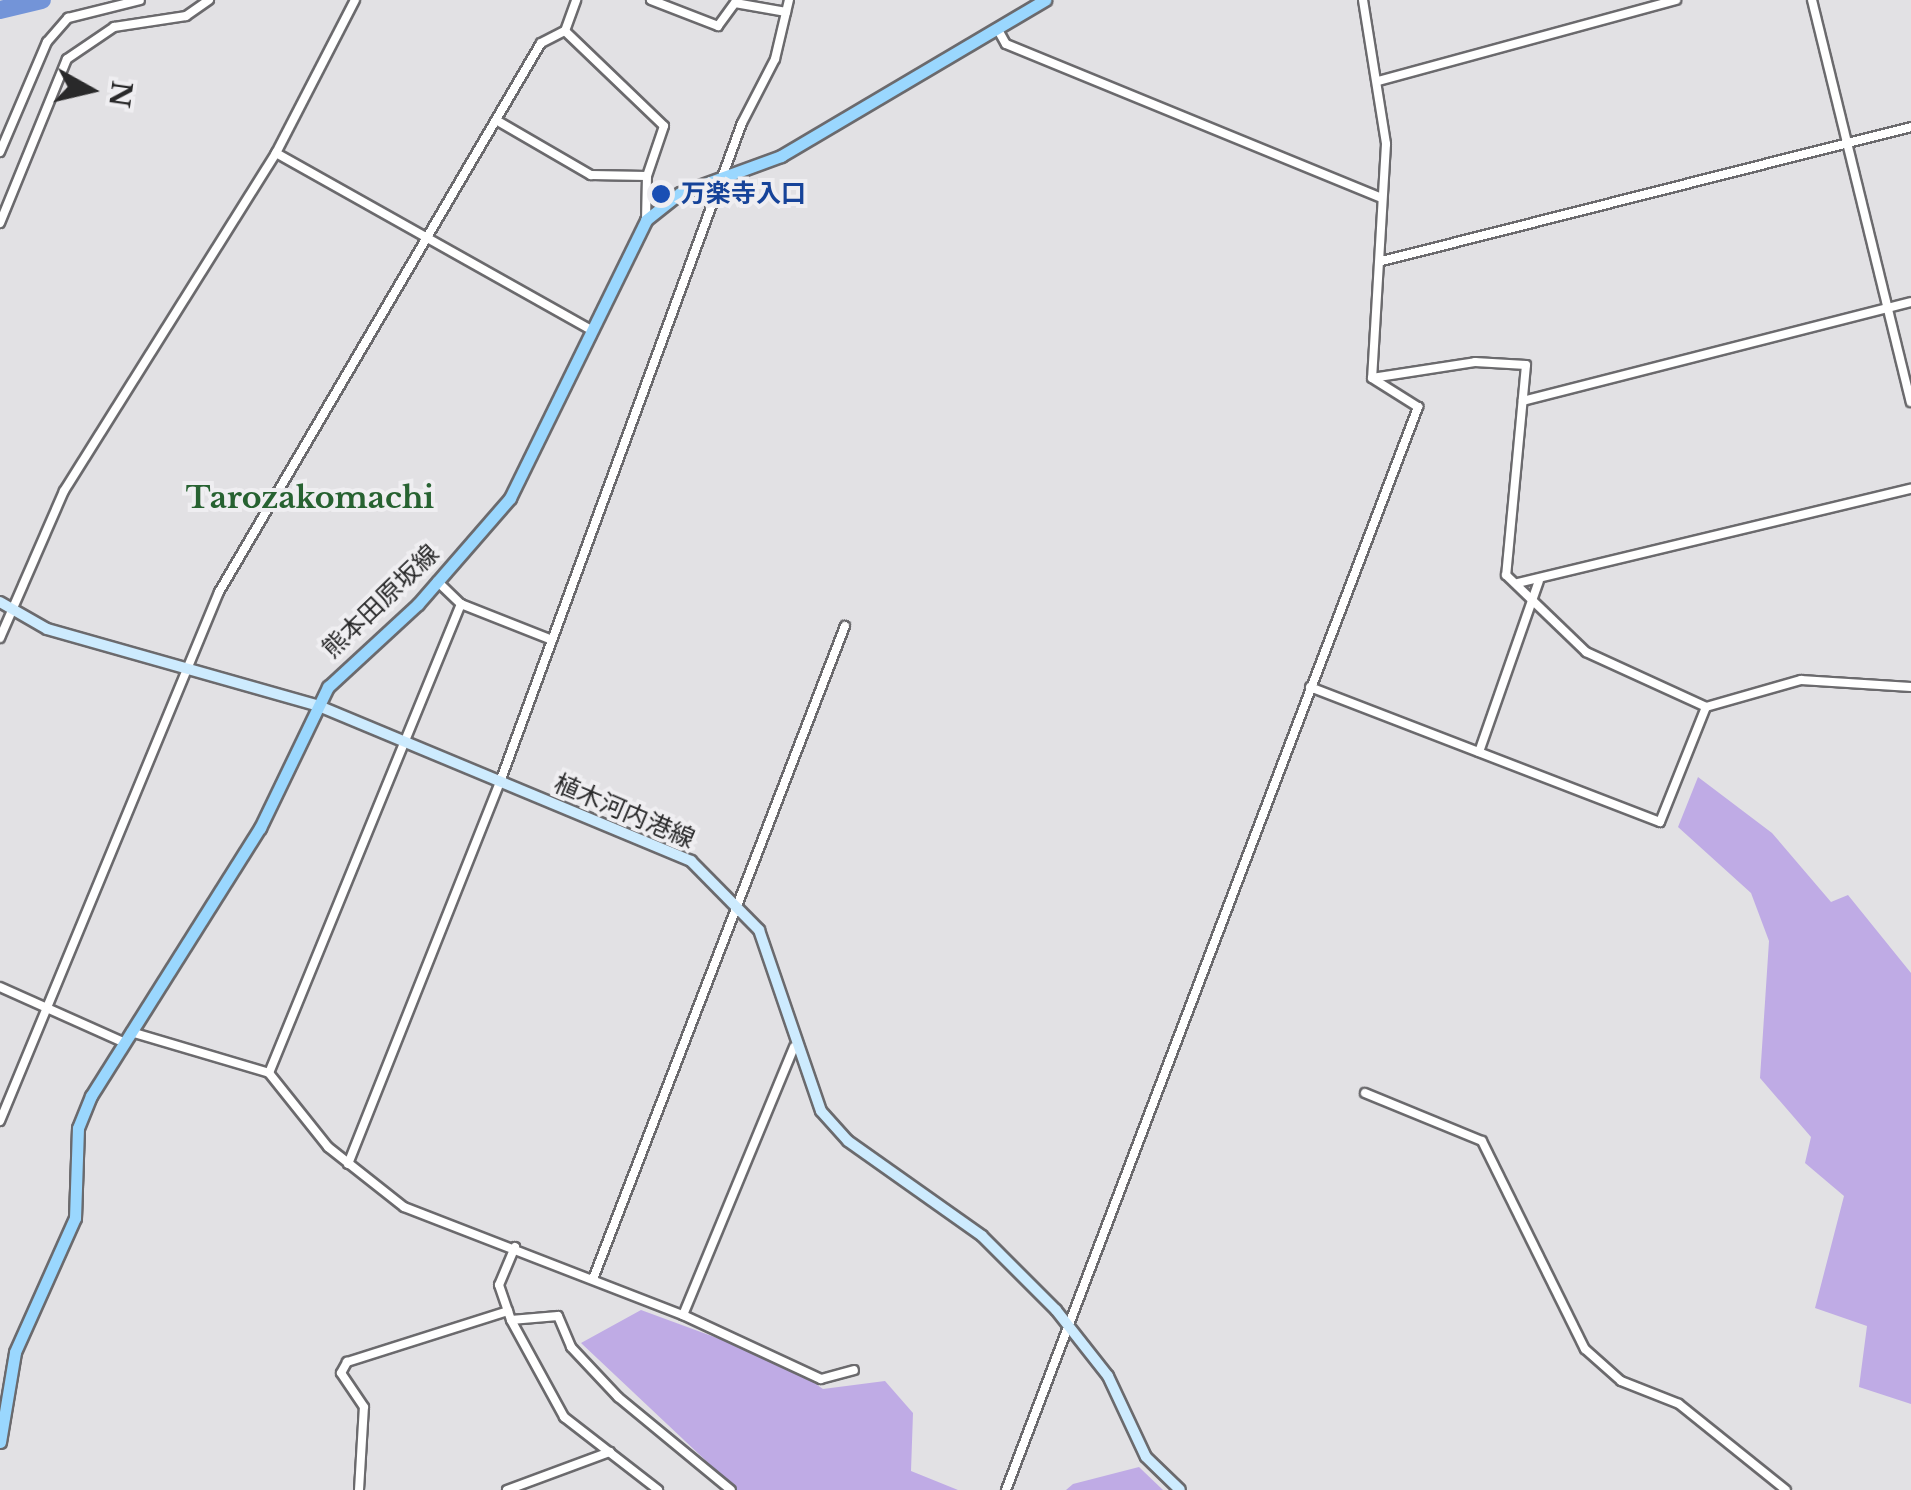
<!DOCTYPE html>
<meta charset="utf-8">
<style>
body{margin:0}
#map{position:relative;width:1911px;height:1490px;overflow:hidden;background:#e2e1e4;font-family:"Libre Baskerville","Noto Sans JP",serif}
div>[style]{position:absolute}
.green>*{inset:0;background:#bfabe5}
.river>*{height:18px;margin:-9px;padding:0 9px;transform-origin:9px;border-radius:9px;background:#7394d8}
.roads{filter:drop-shadow(2px 0 #6b6a6d) drop-shadow(-2px 0 #6b6a6d) drop-shadow(0 2px #6b6a6d) drop-shadow(0 -2px #6b6a6d)}
.street>*{height:8px;margin:-4px;padding:0 4px;transform-origin:4px;border-radius:4px;background:#fff}
.secondary>*{height:10px;margin:-5px;padding:0 5px;transform-origin:5px;border-radius:5px;background:#cdebfe}
.primary>*{height:11px;margin:-5.5px;padding:0 5.5px;transform-origin:5.5px;border-radius:5.5px;background:#9ad7fe}
.dots>*{width:28px;height:28px;translate:-50% -50%;box-sizing:border-box;border:5px solid #efeef1;border-radius:50%}
span{translate:-50% -50%;white-space:nowrap;text-align:center;line-height:1.15;-webkit-text-stroke:8px #efeef1;paint-order:stroke}
.transit-label{font-size:25px;color:#164399;font-weight:700}
.left{translate:0 -50%;text-align:left}
.street-label{font-size:25px;color:#29292a}
.quarter-label{font-size:30px;color:#276231;font-weight:700}
.north{position:absolute;left:40px;top:40px;width:100px;height:100px;-webkit-text-stroke:8px #efeef1;paint-order:stroke;rotate:98deg;font-size:28px;font-weight:700;line-height:40px;text-align:center;color:#29292a}
.north::after{content:'';display:block;margin:auto;width:35px;height:45px;background:#29292a;clip-path:polygon(50% 0,100% 100%,50% 72%,0 100%)}
</style>
<div id="map">
<div class="green">
<div style="clip-path:polygon(1698px 777px,1772px 833px,1831px 902px,1848px 895px,1911px 973px,1911px 1404px,1859px 1387px,1867px 1326px,1815px 1308px,1844px 1196px,1805px 1163px,1811px 1137px,1760px 1078px,1769px 941px,1751px 893px,1678px 827px)"></div>
<div style="clip-path:polygon(641px 1310px,785px 1363px,823px 1389px,885px 1381px,913px 1413px,911px 1471px,958px 1490px,737px 1490px,581px 1343px)"></div>
<div style="clip-path:polygon(1139px 1467px,1163px 1490px,1066px 1490px,1073px 1484px)"></div>
</div>
<div class="river">
<div style="left:0;top:10px;width:43px;rotate:-13.4deg"></div>
</div>
<div class="roads">
<div class="street">
<div style="left:651px;top:0;width:72px;rotate:21.2deg"></div>
<div style="left:718px;top:26px;width:29px;rotate:-54deg"></div>
<div style="left:735px;top:3px;width:52px;rotate:10deg"></div>
<div style="left:1363px;top:0;width:146px;rotate:80.9deg"></div>
<div style="left:1386px;top:144px;width:234px;rotate:93.4deg"></div>
<div style="left:1372px;top:378px;width:104px;rotate:-8.8deg"></div>
<div style="left:1475px;top:362px;width:51px;rotate:3.4deg"></div>
<div style="left:1526px;top:365px;width:211px;rotate:95.4deg"></div>
<div style="left:1506px;top:575px;width:111px;rotate:43.9deg"></div>
<div style="left:1586px;top:652px;width:132px;rotate:24.6deg"></div>
<div style="left:1706px;top:707px;width:99px;rotate:-15.9deg"></div>
<div style="left:1801px;top:680px;width:110px;rotate:3.6deg"></div>
<div style="left:1812px;top:0;width:414px;rotate:76.2deg"></div>
<div style="left:997px;top:28px;width:18px;rotate:61deg"></div>
<div style="left:1006px;top:44px;width:406px;rotate:22.3deg"></div>
<div style="left:565px;top:31px;width:137px;rotate:43.8deg"></div>
<div style="left:664px;top:126px;width:53px;rotate:108.8deg"></div>
<div style="left:647px;top:176px;width:44px;rotate:91.3deg"></div>
<div style="left:565px;top:31px;width:33px;rotate:-70deg"></div>
<div style="left:1378px;top:81px;width:309px;rotate:-15.2deg"></div>
<div style="left:496px;top:120px;width:110px;rotate:30.1deg"></div>
<div style="left:591px;top:175px;width:56px;rotate:1deg"></div>
<div style="left:0;top:152px;width:120px;rotate:-66.9deg"></div>
<div style="left:47px;top:42px;width:32px;rotate:-49deg"></div>
<div style="left:68px;top:18px;width:74px;rotate:-14deg"></div>
<div style="left:276px;top:153px;width:358px;rotate:29.3deg"></div>
<div style="left:0;top:223px;width:177px;rotate:-67.8deg"></div>
<div style="left:67px;top:59px;width:57px;rotate:-34.2deg"></div>
<div style="left:114px;top:27px;width:73px;rotate:-8.7deg"></div>
<div style="left:186px;top:16px;width:28px;rotate:-35deg"></div>
<div style="left:1382px;top:261px;width:546px;rotate:-14.21deg"></div>
<div style="left:1523px;top:401px;width:400px;rotate:-14.3deg"></div>
<div style="left:437px;top:581px;width:33px;rotate:44deg"></div>
<div style="left:461px;top:604px;width:98px;rotate:21.6deg"></div>
<div style="left:1518px;top:583px;width:404px;rotate:-13.5deg"></div>
<div style="left:0;top:638px;width:160px;rotate:-66.5deg"></div>
<div style="left:64px;top:491px;width:399px;rotate:-57.9deg"></div>
<div style="left:276px;top:153px;width:172px;rotate:-62.7deg"></div>
<div style="left:1310px;top:687px;width:375px;rotate:21.1deg"></div>
<div style="left:1660px;top:822px;width:124px;rotate:-68.2deg"></div>
<div style="left:1479px;top:752px;width:181px;rotate:-70.7deg"></div>
<div style="left:0;top:987px;width:135px;rotate:24.1deg"></div>
<div style="left:131px;top:1032px;width:144px;rotate:16.5deg"></div>
<div style="left:269px;top:1073px;width:95px;rotate:51.4deg"></div>
<div style="left:328px;top:1147px;width:97px;rotate:38.3deg"></div>
<div style="left:404px;top:1207px;width:299px;rotate:21.2deg"></div>
<div style="left:683px;top:1315px;width:290px;rotate:-67.5deg"></div>
<div style="left:269px;top:1073px;width:507px;rotate:-67.74deg"></div>
<div style="left:1365px;top:1093px;width:126px;rotate:22.3deg"></div>
<div style="left:1482px;top:1141px;width:232px;rotate:63.7deg"></div>
<div style="left:1585px;top:1349px;width:48px;rotate:41.6deg"></div>
<div style="left:1621px;top:1381px;width:62px;rotate:21.6deg"></div>
<div style="left:1679px;top:1404px;width:137px;rotate:38.8deg"></div>
<div style="left:0;top:1121px;width:573px;rotate:-67.51deg"></div>
<div style="left:219px;top:592px;width:636px;rotate:-59.61deg"></div>
<div style="left:541px;top:43px;width:27px;rotate:-27deg"></div>
<div style="left:348px;top:1164px;width:411px;rotate:-68.3deg"></div>
<div style="left:500px;top:782px;width:702px;rotate:-69.84deg"></div>
<div style="left:742px;top:123px;width:72px;rotate:-62.7deg"></div>
<div style="left:775px;top:59px;width:61px;rotate:-76.7deg"></div>
<div style="left:515px;top:1247px;width:41px;rotate:112.8deg"></div>
<div style="left:499px;top:1285px;width:37px;rotate:71deg"></div>
<div style="left:511px;top:1320px;width:47px;rotate:-4.9deg"></div>
<div style="left:558px;top:1316px;width:34px;rotate:67deg"></div>
<div style="left:571px;top:1347px;width:69px;rotate:46.8deg"></div>
<div style="left:618px;top:1397px;width:146px;rotate:39.5deg"></div>
<div style="left:593px;top:1279px;width:700px;rotate:-68.9deg"></div>
<div style="left:683px;top:1315px;width:152px;rotate:24.9deg"></div>
<div style="left:821px;top:1379px;width:34px;rotate:-15deg"></div>
<div style="left:511px;top:1320px;width:111px;rotate:61.3deg"></div>
<div style="left:564px;top:1417px;width:119px;rotate:37.8deg"></div>
<div style="left:359px;top:1490px;width:83px;rotate:-86.6deg"></div>
<div style="left:364px;top:1407px;width:41px;rotate:-124.1deg"></div>
<div style="left:341px;top:1373px;width:13px;rotate:-61deg"></div>
<div style="left:347px;top:1362px;width:169px;rotate:-17.6deg"></div>
<div style="left:507px;top:1490px;width:110px;rotate:-20.3deg"></div>
<div style="left:1006px;top:1490px;width:1159px;rotate:-69.17deg"></div>
<div style="left:1418px;top:407px;width:54px;rotate:-147.8deg"></div>
</div>
<div class="secondary">
<div style="left:0;top:602px;width:54px;rotate:29.9deg"></div>
<div style="left:47px;top:629px;width:283px;rotate:15.8deg"></div>
<div style="left:319px;top:706px;width:403px;rotate:22.6deg"></div>
<div style="left:691px;top:861px;width:97px;rotate:45.4deg"></div>
<div style="left:759px;top:930px;width:191px;rotate:71.1deg"></div>
<div style="left:821px;top:1111px;width:40px;rotate:48deg"></div>
<div style="left:848px;top:1141px;width:164px;rotate:35.3deg"></div>
<div style="left:982px;top:1236px;width:105px;rotate:45deg"></div>
<div style="left:1056px;top:1310px;width:84px;rotate:51.8deg"></div>
<div style="left:1108px;top:1376px;width:89px;rotate:64.9deg"></div>
<div style="left:1146px;top:1457px;width:47px;rotate:44.1deg"></div>
</div>
<div class="primary">
<div style="left:0;top:1442px;width:91px;rotate:-80.5deg"></div>
<div style="left:15px;top:1352px;width:147px;rotate:-65.9deg"></div>
<div style="left:75px;top:1218px;width:90px;rotate:-88.1deg"></div>
<div style="left:78px;top:1128px;width:35px;rotate:-68deg"></div>
<div style="left:91px;top:1096px;width:317px;rotate:-57.8deg"></div>
<div style="left:260px;top:828px;width:157px;rotate:-64.3deg"></div>
<div style="left:328px;top:687px;width:122px;rotate:-42.7deg"></div>
<div style="left:418px;top:604px;width:140px;rotate:-49deg"></div>
<div style="left:510px;top:498px;width:309px;rotate:-63.9deg"></div>
<div style="left:646px;top:220px;width:43px;rotate:-38.5deg"></div>
<div style="left:680px;top:193px;width:108px;rotate:-20.1deg"></div>
<div style="left:781px;top:156px;width:307px;rotate:-30.6deg"></div>
</div>
</div>
<div class="dots">
<div style="left:661px;top:194px;background:#1a4fb4"></div>
</div>
<div class="transit-label">
<span class="left" style="left:681px;top:194px">万楽寺入口</span>
</div>
<div class="street-label">
<span style="left:381px;top:602px;rotate:-44deg">熊本田原坂線</span>
<span style="left:624px;top:812px;rotate:23deg">植木河内港線</span>
</div>
<div class="quarter-label">
<span style="left:310px;top:498px">Tarozakomachi</span>
</div>
<div class="north">N</div>
</div>
